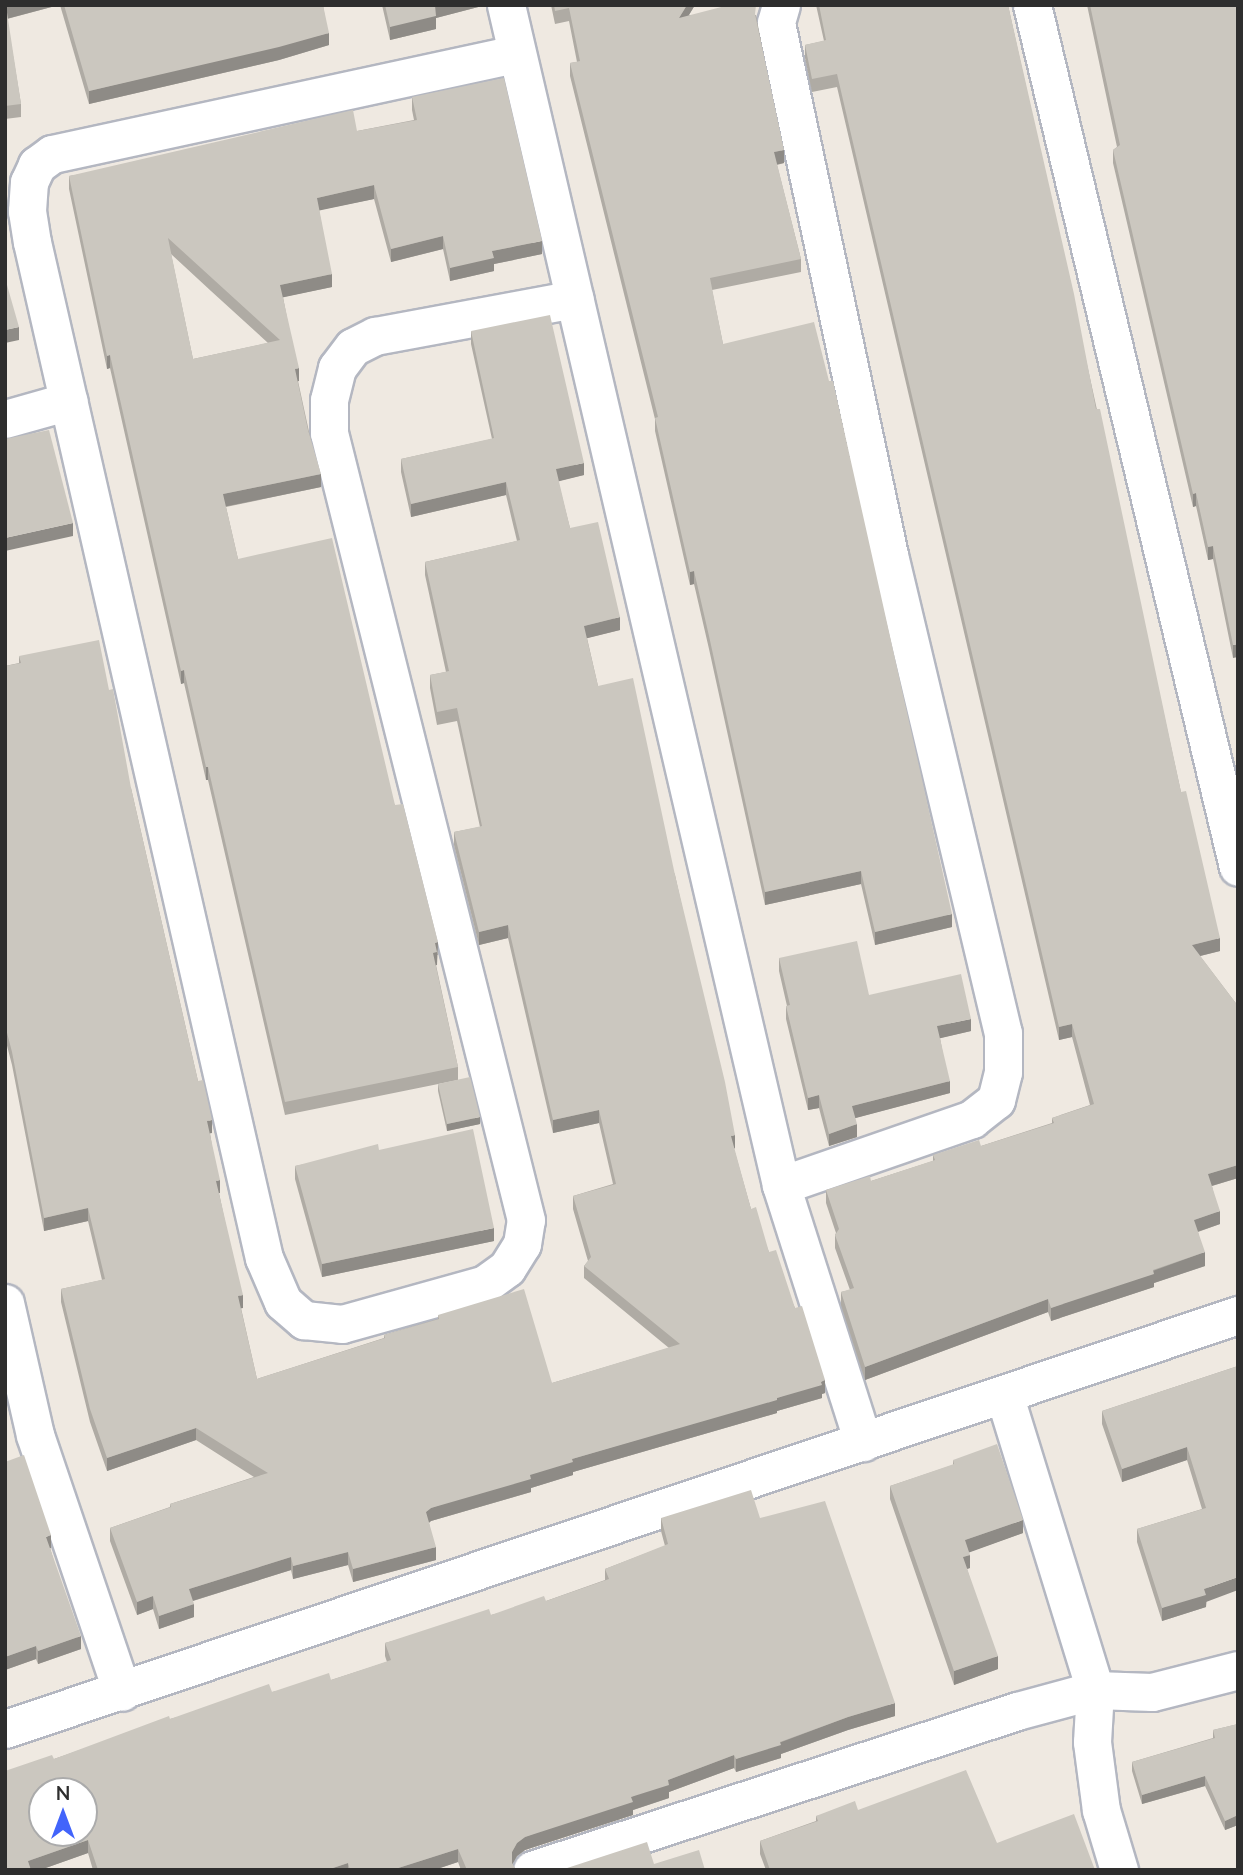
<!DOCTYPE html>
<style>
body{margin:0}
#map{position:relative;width:1243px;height:1875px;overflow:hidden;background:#efe9e1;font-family:Lato,sans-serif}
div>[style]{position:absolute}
.roads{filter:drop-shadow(2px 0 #b4b7c1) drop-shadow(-2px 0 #b4b7c1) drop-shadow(0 2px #b4b7c1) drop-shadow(0 -2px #b4b7c1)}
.street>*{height:37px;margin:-18.5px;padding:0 18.5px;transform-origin:18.5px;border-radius:18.5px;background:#fff}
.wall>*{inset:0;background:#afaba4}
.shaded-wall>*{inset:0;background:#8e8b86}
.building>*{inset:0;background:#cbc7bf}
span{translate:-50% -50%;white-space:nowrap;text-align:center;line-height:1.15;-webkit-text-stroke:5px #fff;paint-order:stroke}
.frame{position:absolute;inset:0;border:7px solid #2e2e2e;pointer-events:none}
.north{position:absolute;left:28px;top:1777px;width:70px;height:70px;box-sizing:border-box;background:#fff;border:2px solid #ababab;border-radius:50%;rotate:0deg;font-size:19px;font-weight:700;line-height:28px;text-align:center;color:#2e2e2e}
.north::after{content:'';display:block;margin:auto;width:24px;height:32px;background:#4264fb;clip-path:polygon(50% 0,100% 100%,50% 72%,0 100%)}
</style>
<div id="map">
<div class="roads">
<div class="street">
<div style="left:506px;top:5px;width:1212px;rotate:76.88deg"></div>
<div style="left:781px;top:1185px;width:270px;rotate:72.3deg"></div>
<div style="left:781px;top:5px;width:19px;rotate:106deg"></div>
<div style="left:776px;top:23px;width:544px;rotate:78.01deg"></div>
<div style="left:889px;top:555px;width:491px;rotate:76.6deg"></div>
<div style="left:1003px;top:1033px;width:39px;rotate:90deg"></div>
<div style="left:1003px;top:1072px;width:29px;rotate:104deg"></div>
<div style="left:996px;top:1100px;width:31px;rotate:142deg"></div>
<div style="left:972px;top:1119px;width:202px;rotate:160.9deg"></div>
<div style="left:1032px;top:5px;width:886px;rotate:76.56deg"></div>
<div style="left:515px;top:54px;width:474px;rotate:167.8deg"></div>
<div style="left:52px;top:154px;width:19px;rotate:144deg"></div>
<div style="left:37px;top:165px;width:19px;rotate:115deg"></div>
<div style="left:29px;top:182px;width:29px;rotate:94deg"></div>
<div style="left:27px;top:211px;width:31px;rotate:81deg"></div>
<div style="left:32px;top:242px;width:1042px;rotate:77.14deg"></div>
<div style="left:264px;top:1258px;width:48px;rotate:66.6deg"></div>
<div style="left:283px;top:1302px;width:28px;rotate:41deg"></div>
<div style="left:304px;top:1320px;width:38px;rotate:6deg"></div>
<div style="left:342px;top:1324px;width:148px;rotate:-15.6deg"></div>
<div style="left:485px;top:1284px;width:27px;rotate:-36deg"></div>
<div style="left:507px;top:1268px;width:28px;rotate:-58deg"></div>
<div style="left:522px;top:1244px;width:24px;rotate:-81deg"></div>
<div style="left:526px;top:1220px;width:811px;rotate:-104.05deg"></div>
<div style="left:329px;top:433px;width:33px;rotate:-90deg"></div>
<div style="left:329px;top:400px;width:33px;rotate:-76deg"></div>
<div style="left:337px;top:368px;width:26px;rotate:-53deg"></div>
<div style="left:353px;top:347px;width:25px;rotate:-27deg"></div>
<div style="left:375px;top:336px;width:203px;rotate:-10.5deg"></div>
<div style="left:5px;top:419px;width:66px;rotate:-15.7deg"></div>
<div style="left:5px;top:1303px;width:135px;rotate:77.2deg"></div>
<div style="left:35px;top:1435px;width:271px;rotate:71.3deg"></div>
<div style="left:1004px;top:1394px;width:310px;rotate:72.9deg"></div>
<div style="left:1095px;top:1690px;width:52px;rotate:93.3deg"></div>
<div style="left:1092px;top:1742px;width:69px;rotate:82.5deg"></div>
<div style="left:1101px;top:1810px;width:63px;rotate:73.3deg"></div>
<div style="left:5px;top:1729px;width:1301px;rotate:-18.56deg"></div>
<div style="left:532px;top:1870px;width:510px;rotate:-18.15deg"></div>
<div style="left:1017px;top:1711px;width:81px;rotate:-15.1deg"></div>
<div style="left:1095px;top:1690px;width:57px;rotate:2deg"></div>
<div style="left:1152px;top:1692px;width:89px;rotate:-14.3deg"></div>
</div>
</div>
<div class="wall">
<div style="clip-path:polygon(5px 5px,59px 5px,7px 19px,21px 104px,21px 117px,5px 119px)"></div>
<div style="clip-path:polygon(60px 5px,323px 5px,329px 45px,279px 60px,89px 104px)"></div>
<div style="clip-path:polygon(382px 5px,486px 5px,436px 18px,436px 29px,390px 40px)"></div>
<div style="clip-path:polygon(551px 5px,695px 5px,689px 15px,756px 15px,784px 163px,777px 165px,801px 259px,801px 272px,712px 290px,723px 344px,952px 927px,875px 945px,861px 884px,765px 905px,709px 649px,694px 584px,690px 585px,655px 431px,655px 419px,570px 76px,570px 63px,577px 62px,569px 21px,555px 24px)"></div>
<div style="clip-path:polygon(816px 5px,1008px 5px,1181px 792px,1220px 951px,1200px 956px,1238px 1006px,1238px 1178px,1212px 1186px,1220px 1224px,1198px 1232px,1205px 1266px,1154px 1283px,1154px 1287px,1051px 1321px,1048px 1312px,865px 1380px,841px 1305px,841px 1292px,850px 1290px,835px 1248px,835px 1235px,836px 1233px,826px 1203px,826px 1190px,871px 1181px,933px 1161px,933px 1155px,981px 1146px,1052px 1123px,1052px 1118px,1090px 1105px,1072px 1037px,1059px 1040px,837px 87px,812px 92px,805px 58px,805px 45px,824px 41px)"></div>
<div style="clip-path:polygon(1087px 5px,1238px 5px,1233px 658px,1213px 559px,1208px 560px,1196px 506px,1193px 507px,1124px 210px,1113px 163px,1113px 150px,1117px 147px)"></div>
<div style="clip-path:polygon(evenodd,412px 97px,542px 254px,494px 264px,494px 271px,450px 281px,443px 249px,391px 262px,374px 199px,319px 210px,332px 287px,283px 297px,299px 381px,298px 381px,321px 487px,226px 507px,238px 559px,395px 805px,438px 955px,437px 955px,437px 965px,436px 965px,458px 1067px,458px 1080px,285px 1115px,208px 780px,206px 780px,184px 683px,181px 684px,110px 368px,107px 369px,69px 189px,69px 176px,357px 131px,414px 120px,412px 110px,412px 97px,171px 254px,211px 291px,268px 343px,193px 359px,171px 254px)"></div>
<div style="clip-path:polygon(471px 331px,584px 475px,558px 481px,570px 528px,620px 630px,587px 638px,598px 686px,675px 875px,735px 1148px,734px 1149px,751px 1209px,769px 1252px,795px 1308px,825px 1393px,822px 1394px,822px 1398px,777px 1411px,777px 1413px,573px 1472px,573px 1475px,531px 1488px,531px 1492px,431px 1521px,429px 1523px,436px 1560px,353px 1582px,348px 1565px,293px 1579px,291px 1570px,193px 1601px,194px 1617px,159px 1629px,153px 1609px,137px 1615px,110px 1541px,110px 1528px,170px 1507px,170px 1504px,254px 1477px,196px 1440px,107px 1471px,90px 1422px,61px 1302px,61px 1289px,102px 1280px,88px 1221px,44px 1231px,12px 1065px,5px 1038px,5px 666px,19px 663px,19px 656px,131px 788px,198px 1081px,212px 1133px,210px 1133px,219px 1193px,243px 1308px,241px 1308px,257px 1379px,384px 1338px,384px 1335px,438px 1319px,438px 1315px,552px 1383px,669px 1348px,584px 1278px,584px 1266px,588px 1261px,573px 1209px,573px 1196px,613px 1184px,599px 1123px,553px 1133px,508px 938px,479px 945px,454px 845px,454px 832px,480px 827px,457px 721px,437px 725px,430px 688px,430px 675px,446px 672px,425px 575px,425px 562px,517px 541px,506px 495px,411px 517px,401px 472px,401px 459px,492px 439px,471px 344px)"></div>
<div style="clip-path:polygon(779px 958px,869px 995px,971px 1031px,940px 1038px,950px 1093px,855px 1118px,857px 1137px,829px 1146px,819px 1108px,808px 1110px,786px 1019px,786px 1006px,787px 1006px,779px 971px)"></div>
<div style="clip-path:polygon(438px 1084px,480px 1124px,447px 1131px,438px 1091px)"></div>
<div style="clip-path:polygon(379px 1150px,494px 1241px,322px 1277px,295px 1179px,295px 1166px)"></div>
<div style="clip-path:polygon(1238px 1366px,1206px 1607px,1162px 1621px,1137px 1542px,1137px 1529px,1202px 1509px,1187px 1460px,1122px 1482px,1102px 1424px,1102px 1411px)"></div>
<div style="clip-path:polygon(953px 1460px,1023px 1533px,969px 1552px,970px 1568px,967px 1569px,998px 1669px,954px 1685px,890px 1499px,890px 1486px,953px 1465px)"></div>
<div style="clip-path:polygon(5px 1462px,51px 1548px,50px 1548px,81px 1649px,38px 1664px,36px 1659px,5px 1670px)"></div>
<div style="clip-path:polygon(661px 1518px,760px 1518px,895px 1716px,848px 1730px,781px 1754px,781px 1758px,736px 1772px,734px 1768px,669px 1792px,669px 1798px,633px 1810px,633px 1815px,525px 1850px,517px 1856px,512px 1864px,516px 1870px,461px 1870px,458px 1862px,434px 1870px,93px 1870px,88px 1853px,40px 1870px,5px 1870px,54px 1759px,170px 1719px,272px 1692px,331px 1680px,387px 1662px,385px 1656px,385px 1643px,491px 1615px,546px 1601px,605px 1580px,605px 1569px,665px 1546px,661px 1531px)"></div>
<div style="clip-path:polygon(1238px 1724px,1238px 1825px,1225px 1830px,1205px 1786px,1142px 1804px,1132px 1771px,1132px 1762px,1213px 1738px,1213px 1730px)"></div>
<div style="clip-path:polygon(858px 1810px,997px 1843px,1095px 1870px,766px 1870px,760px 1854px,760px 1841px,816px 1821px,816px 1816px)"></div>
</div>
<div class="shaded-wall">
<div style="clip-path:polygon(9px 5px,59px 5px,6px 19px,6px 6px)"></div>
<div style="clip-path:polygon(434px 5px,486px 5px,436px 18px,436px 29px,390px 40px,390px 27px)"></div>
<div style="clip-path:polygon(687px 5px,695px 5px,679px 31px,679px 18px)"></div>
<div style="clip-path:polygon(329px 33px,329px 45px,279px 60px,89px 104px,89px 91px)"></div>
<div style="clip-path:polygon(784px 150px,784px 163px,774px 165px,774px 152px)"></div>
<div style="clip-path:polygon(374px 185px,374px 199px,317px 211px,317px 198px)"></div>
<div style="clip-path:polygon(443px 236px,443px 249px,391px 262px,391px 249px)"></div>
<div style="clip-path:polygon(542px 241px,542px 254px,494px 264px,494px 271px,450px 281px,450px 268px,492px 251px)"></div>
<div style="clip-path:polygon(332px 274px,332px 287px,280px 298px,280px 285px)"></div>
<div style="clip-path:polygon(19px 327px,19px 340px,5px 343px,5px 330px)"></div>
<div style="clip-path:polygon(110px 355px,110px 368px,107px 369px,107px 356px)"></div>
<div style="clip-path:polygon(299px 368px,299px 381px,295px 382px,295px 369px)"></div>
<div style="clip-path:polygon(584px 463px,584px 475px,556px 482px,556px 469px)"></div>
<div style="clip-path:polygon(321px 474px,321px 487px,223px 507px,223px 494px)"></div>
<div style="clip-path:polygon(506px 482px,506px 495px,411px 517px,411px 504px)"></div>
<div style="clip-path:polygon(1196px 493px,1196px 506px,1193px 507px,1193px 494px)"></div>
<div style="clip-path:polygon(73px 523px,73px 536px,5px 551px,5px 538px)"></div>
<div style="clip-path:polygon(1213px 546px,1213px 559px,1208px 560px,1208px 547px)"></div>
<div style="clip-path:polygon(694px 571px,694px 584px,690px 585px,690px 572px)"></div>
<div style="clip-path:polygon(620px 617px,620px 630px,584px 639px,584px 626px)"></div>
<div style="clip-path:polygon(1238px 644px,1238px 657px,1233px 658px,1233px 645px)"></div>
<div style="clip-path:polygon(184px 670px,184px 683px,181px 684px,181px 671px)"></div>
<div style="clip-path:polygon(206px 767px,208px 767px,208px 780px,206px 780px)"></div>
<div style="clip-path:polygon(861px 871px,861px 884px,765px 905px,765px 892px)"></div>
<div style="clip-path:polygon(952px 914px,952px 927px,875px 945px,875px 932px)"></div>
<div style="clip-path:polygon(508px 925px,508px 938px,479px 945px,479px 932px)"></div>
<div style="clip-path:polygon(1220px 938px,1220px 951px,1192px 958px,1192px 945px)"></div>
<div style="clip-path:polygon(438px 942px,437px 965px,433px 966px,433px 953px,435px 943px)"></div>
<div style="clip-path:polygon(971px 1019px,971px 1031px,937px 1039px,937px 1026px)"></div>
<div style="clip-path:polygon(1072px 1024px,1072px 1037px,1059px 1040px,1059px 1027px)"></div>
<div style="clip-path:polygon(950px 1081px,950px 1093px,852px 1119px,852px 1106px)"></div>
<div style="clip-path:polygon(819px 1095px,819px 1108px,808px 1110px,808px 1098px)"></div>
<div style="clip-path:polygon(599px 1110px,599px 1123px,553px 1133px,553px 1120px)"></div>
<div style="clip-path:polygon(480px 1117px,480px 1124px,447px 1131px,447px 1124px)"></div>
<div style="clip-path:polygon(212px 1120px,212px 1133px,207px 1134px,207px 1121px)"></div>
<div style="clip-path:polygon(857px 1124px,857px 1137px,829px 1146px,829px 1134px)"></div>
<div style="clip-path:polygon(735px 1135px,735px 1148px,731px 1149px,731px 1136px)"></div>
<div style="clip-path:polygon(1238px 1165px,1238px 1178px,1208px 1187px,1208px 1174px)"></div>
<div style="clip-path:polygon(220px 1180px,220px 1193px,216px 1194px,216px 1181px)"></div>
<div style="clip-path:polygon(88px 1208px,88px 1221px,44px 1231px,44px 1218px)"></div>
<div style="clip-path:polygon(1220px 1211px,1220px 1224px,1194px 1233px,1194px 1220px)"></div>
<div style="clip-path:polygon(494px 1228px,494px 1241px,322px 1277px,322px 1264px)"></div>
<div style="clip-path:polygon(1205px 1252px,1205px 1266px,1154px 1283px,1154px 1287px,1051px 1321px,1051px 1308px)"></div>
<div style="clip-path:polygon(243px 1295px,243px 1308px,238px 1309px,238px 1296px)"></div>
<div style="clip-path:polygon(1048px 1299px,1048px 1312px,865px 1380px,865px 1367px)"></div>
<div style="clip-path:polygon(825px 1380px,825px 1393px,822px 1394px,822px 1398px,777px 1411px,777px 1413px,573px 1472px,573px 1475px,531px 1488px,531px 1492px,431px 1521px,426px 1525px,426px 1512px,431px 1508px,572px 1459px,777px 1398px)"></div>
<div style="clip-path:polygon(196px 1428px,196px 1440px,107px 1471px,107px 1458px)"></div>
<div style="clip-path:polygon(1187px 1447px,1187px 1460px,1122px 1482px,1122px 1469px)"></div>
<div style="clip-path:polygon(1023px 1520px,1023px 1533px,965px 1554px,965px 1540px)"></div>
<div style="clip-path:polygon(51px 1535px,51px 1548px,46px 1550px,46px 1537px)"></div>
<div style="clip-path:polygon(436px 1547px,436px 1560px,353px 1582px,353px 1569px)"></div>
<div style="clip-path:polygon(348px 1552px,348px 1565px,293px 1579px,293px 1566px)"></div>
<div style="clip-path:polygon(970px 1555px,970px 1568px,963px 1570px,963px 1557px)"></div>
<div style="clip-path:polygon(291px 1557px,291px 1570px,189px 1602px,189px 1589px)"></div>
<div style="clip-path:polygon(1238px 1577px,1238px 1590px,1206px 1602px,1206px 1607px,1162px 1621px,1162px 1608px,1204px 1589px)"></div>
<div style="clip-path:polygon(153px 1596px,153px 1609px,137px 1615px,137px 1602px)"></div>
<div style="clip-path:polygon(194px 1604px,194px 1617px,159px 1629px,159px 1616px)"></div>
<div style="clip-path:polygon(81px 1636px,81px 1649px,38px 1664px,38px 1651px)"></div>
<div style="clip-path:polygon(36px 1646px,36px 1659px,5px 1670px,5px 1657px)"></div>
<div style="clip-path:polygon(998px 1656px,998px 1669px,954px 1685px,954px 1671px)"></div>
<div style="clip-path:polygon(895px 1703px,895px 1716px,848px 1730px,781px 1754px,781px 1758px,736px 1772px,736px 1759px,848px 1717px)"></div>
<div style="clip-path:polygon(734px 1755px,734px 1768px,669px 1792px,669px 1798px,633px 1810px,633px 1815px,525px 1850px,517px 1856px,512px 1865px,512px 1852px,517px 1843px,525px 1837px,631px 1797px,668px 1780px)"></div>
<div style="clip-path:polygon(1205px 1776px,1205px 1786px,1142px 1804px,1142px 1795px)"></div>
<div style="clip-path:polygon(1238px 1815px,1238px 1825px,1225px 1830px,1225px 1821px)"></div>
<div style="clip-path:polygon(88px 1840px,88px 1853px,40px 1870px,28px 1870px,28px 1861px)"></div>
<div style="clip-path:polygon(458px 1849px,458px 1862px,434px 1870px,392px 1870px)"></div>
<div style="clip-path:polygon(348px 1863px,348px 1870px,327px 1870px)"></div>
</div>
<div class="building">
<div style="clip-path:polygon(5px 5px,9px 5px,6px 6px,21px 104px,5px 106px)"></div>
<div style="clip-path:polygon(64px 5px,323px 5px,329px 33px,279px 47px,89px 91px)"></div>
<div style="clip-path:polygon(385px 5px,435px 5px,436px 16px,390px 27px)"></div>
<div style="clip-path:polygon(554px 5px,687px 5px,679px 18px,729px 5px,756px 5px,755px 14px,784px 150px,774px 152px,801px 259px,710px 278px,723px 344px,814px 322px,829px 381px,833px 381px,952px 914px,875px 932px,861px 871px,765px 892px,709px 636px,694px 571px,690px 572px,655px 418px,658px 417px,570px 63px,580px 61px,569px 8px,555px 11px)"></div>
<div style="clip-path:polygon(819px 5px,1008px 5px,1074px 294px,1096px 409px,1100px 409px,1181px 792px,1186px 791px,1220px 938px,1192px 945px,1238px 1006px,1238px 1165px,1208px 1174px,1220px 1211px,1194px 1220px,1205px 1252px,1153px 1270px,1154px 1274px,1051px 1308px,1048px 1299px,865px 1367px,841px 1292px,854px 1288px,835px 1235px,839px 1229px,826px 1190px,870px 1176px,871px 1181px,935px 1160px,933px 1155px,979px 1140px,981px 1146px,1054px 1123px,1052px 1118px,1094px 1104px,1072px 1024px,1059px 1027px,837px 74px,812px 79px,805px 45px,826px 40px)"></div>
<div style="clip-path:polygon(1090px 5px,1238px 5px,1238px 644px,1233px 645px,1213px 546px,1208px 547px,1196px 493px,1193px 494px,1124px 197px,1113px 150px,1120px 145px)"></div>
<div style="clip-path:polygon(evenodd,504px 78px,542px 241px,492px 251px,494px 258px,450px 268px,443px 236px,391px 249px,374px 185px,317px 198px,332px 274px,280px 285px,299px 368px,295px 369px,308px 430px,321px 474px,223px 494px,238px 559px,332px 538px,395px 805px,403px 804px,438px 942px,435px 943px,437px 952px,433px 953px,458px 1067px,285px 1102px,208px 767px,206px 767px,184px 670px,181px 671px,110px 355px,107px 356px,69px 176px,353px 110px,357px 131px,417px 120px,412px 97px,504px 78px,168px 238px,280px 340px,193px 359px,168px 238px)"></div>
<div style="clip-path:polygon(5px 278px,19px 327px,5px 330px)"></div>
<div style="clip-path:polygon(550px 315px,584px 463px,556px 469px,570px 528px,598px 522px,620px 617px,584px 626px,598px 686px,633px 678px,675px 875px,725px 1082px,735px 1135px,731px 1136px,751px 1209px,756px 1207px,769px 1252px,776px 1250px,795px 1308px,802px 1306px,825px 1380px,821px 1382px,822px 1385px,777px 1398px,777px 1400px,572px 1459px,573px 1462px,530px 1475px,531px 1479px,431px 1508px,426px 1512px,436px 1547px,353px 1569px,348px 1552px,293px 1566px,291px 1557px,189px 1589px,194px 1604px,159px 1616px,153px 1596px,137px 1602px,110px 1528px,171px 1507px,170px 1504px,268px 1473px,196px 1428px,107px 1458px,90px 1409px,61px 1289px,105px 1279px,88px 1208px,44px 1218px,12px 1052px,5px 1025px,5px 666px,21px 663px,19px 656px,99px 640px,109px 690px,113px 689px,131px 788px,198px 1081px,203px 1080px,212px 1120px,207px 1121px,220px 1180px,216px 1181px,243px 1295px,238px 1296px,257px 1379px,385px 1338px,384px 1335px,439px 1319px,438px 1315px,524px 1289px,552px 1383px,680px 1344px,584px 1266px,591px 1257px,573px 1196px,616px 1184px,599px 1110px,553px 1120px,508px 925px,479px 932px,454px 832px,482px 826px,457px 708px,437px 712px,430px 675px,449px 671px,425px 562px,520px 540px,506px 482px,411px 504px,401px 459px,494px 438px,471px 331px)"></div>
<div style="clip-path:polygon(49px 430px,73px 523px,5px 538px,5px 439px)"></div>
<div style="clip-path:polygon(857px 941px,869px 995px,961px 974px,971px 1019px,937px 1026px,950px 1081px,852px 1106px,857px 1124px,829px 1134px,819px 1095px,808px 1098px,786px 1006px,790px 1005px,779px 958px)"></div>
<div style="clip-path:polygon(470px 1077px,480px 1117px,447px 1124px,438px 1084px)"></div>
<div style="clip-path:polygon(473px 1129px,494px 1228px,322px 1264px,295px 1166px,378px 1144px,379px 1150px)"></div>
<div style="clip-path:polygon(1238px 1366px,1238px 1577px,1204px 1589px,1206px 1595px,1162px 1608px,1137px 1529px,1206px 1508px,1187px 1447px,1122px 1469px,1102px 1411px)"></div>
<div style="clip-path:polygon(997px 1444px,1023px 1520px,965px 1540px,970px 1555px,963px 1557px,998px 1656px,954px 1671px,890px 1486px,954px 1464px,953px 1460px)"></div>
<div style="clip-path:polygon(24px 1455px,51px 1535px,46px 1537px,81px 1636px,38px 1651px,36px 1646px,5px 1657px,5px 1462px)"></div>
<div style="clip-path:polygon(evenodd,751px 1490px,760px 1518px,825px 1501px,895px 1703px,848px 1717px,780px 1742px,781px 1745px,736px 1759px,734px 1755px,668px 1780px,669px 1785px,631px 1797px,633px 1802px,525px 1837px,517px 1843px,512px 1852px,512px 1863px,516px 1870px,467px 1870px,458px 1849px,392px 1870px,350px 1870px,348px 1863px,327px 1870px,98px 1870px,88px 1840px,28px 1861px,31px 1870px,5px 1870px,5px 1771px,52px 1755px,54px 1759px,169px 1716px,170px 1719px,269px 1684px,272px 1692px,329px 1673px,331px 1680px,391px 1660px,385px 1643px,489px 1609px,491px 1615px,544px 1596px,546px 1601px,609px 1579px,605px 1569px,668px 1544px,661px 1518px,751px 1490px,42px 1791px,84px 1791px,84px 1833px,42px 1833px,42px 1791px)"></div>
<div style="clip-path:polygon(1238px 1724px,1238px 1815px,1225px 1821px,1205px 1776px,1142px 1795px,1132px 1762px,1215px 1738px,1213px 1730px)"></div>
<div style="clip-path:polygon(966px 1770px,997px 1843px,1074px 1814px,1095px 1870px,770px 1870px,760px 1841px,818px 1821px,816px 1816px,855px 1801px,858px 1810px)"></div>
<div style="clip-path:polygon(647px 1842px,654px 1864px,699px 1850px,705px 1870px,561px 1870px)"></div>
</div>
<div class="frame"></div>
<div class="north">N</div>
</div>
